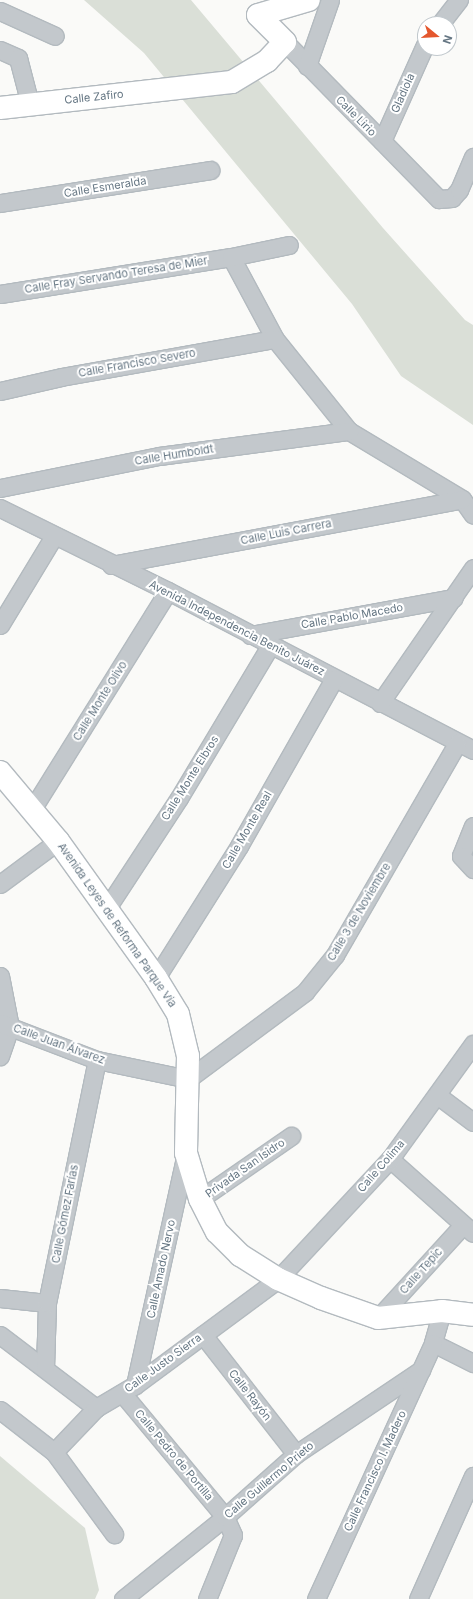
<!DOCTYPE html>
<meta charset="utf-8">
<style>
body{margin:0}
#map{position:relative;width:473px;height:1599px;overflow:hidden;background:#fafaf8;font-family:Inter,sans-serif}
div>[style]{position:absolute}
.green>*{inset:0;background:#dadfd7}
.roads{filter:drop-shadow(1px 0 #b3babf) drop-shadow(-1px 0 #b3babf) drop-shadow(0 1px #b3babf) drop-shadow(0 -1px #b3babf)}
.street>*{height:17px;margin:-8.5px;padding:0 8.5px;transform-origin:8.5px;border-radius:8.5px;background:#c3c8cc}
.secondary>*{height:22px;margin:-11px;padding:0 11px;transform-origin:11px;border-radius:11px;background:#fff}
span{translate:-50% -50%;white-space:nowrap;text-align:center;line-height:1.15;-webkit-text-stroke:4px #fff;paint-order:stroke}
.street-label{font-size:11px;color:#657683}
.north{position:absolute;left:417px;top:16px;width:40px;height:40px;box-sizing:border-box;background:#fff;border:1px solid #c1c8cd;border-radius:50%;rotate:108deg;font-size:11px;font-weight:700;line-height:16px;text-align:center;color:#657683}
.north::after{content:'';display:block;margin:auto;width:14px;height:18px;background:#e4572e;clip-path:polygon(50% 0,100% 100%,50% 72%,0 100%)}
</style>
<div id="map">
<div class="green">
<div style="clip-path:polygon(84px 0,191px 0,383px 228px,465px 320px,473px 325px,473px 425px,401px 376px,352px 304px,144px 53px)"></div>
<div style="clip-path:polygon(0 1456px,85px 1528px,99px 1590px,95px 1599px,0 1599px)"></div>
</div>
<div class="roads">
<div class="street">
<div style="left:0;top:11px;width:60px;rotate:24.4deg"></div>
<div style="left:440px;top:24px;width:31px;rotate:-52deg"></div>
<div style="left:285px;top:42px;width:220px;rotate:45.6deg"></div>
<div style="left:439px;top:199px;width:13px;rotate:-4deg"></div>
<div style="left:452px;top:198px;width:11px;rotate:-49deg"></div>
<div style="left:459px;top:190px;width:36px;rotate:-67deg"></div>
<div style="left:0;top:50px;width:20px;rotate:24deg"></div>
<div style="left:18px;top:58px;width:48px;rotate:75.4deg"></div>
<div style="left:307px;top:66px;width:70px;rotate:-70.8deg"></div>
<div style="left:382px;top:141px;width:105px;rotate:-65.9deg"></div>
<div style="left:0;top:203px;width:213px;rotate:-8.9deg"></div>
<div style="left:231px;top:257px;width:93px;rotate:61.8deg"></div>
<div style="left:275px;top:339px;width:118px;rotate:51.2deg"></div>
<div style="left:349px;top:431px;width:132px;rotate:31deg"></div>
<div style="left:462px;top:499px;width:19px;rotate:55deg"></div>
<div style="left:0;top:294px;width:234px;rotate:-9.1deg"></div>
<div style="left:231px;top:257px;width:59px;rotate:-11.7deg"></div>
<div style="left:0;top:391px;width:63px;rotate:-12.9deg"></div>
<div style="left:61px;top:377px;width:217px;rotate:-10.1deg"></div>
<div style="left:0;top:488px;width:162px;rotate:-11.4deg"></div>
<div style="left:159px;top:456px;width:192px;rotate:-7.5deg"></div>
<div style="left:0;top:508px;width:187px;rotate:26.3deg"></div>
<div style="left:168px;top:591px;width:344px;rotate:27.5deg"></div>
<div style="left:111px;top:565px;width:357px;rotate:-10.6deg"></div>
<div style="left:0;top:625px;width:104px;rotate:-58.8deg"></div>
<div style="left:250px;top:635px;width:207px;rotate:-10.3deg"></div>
<div style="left:380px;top:703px;width:164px;rotate:-55.4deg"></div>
<div style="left:31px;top:811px;width:259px;rotate:-58.1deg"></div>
<div style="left:473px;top:826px;width:32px;rotate:112deg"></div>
<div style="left:461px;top:856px;width:18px;rotate:47deg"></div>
<div style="left:0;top:884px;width:72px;rotate:-36.6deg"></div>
<div style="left:107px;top:908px;width:131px;rotate:-56.8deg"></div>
<div style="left:179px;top:798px;width:177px;rotate:-59.1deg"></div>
<div style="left:0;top:976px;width:52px;rotate:78.9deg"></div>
<div style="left:10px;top:1027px;width:31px;rotate:109deg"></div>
<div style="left:156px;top:978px;width:156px;rotate:-57.8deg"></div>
<div style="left:239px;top:846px;width:192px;rotate:-60.4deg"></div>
<div style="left:0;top:1023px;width:104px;rotate:20.9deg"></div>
<div style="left:97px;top:1060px;width:93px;rotate:11.8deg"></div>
<div style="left:188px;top:1079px;width:146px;rotate:-36.6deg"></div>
<div style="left:305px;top:992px;width:48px;rotate:-51deg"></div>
<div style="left:335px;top:955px;width:244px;rotate:-60deg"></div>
<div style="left:437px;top:1095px;width:45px;rotate:36.9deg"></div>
<div style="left:390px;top:1159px;width:111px;rotate:41.7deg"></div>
<div style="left:200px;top:1199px;width:111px;rotate:-34.7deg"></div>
<div style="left:0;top:1298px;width:47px;rotate:6.1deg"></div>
<div style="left:442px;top:1311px;width:33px;rotate:106deg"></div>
<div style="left:433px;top:1343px;width:45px;rotate:26.6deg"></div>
<div style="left:378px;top:1318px;width:126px;rotate:-47.6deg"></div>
<div style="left:0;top:1335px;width:121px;rotate:37.2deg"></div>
<div style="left:203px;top:1335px;width:151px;rotate:52deg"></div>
<div style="left:45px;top:1368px;width:65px;rotate:-88.2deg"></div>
<div style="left:47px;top:1303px;width:248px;rotate:-78.4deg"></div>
<div style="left:135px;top:1385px;width:238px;rotate:-77.6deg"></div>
<div style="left:122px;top:1393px;width:161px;rotate:50.3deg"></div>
<div style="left:225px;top:1517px;width:20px;rotate:66deg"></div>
<div style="left:233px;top:1535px;width:69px;rotate:112.1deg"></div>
<div style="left:0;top:1410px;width:68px;rotate:37.9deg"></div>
<div style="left:54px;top:1452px;width:102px;rotate:53.8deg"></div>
<div style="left:54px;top:1452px;width:61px;rotate:-46.3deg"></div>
<div style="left:96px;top:1408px;width:45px;rotate:-30.5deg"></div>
<div style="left:135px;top:1385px;width:178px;rotate:-36.5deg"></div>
<div style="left:278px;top:1279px;width:164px;rotate:-47deg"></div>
<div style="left:390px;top:1159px;width:142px;rotate:-54.2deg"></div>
<div style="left:123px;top:1599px;width:131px;rotate:-38.8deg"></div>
<div style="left:225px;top:1517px;width:95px;rotate:-41.6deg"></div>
<div style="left:296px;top:1454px;width:151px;rotate:-33.9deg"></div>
<div style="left:316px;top:1599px;width:281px;rotate:-65.4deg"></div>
<div style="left:418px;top:1599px;width:135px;rotate:-65.9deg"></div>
</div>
<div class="secondary">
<div style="left:0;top:108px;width:233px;rotate:-6.4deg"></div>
<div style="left:232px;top:82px;width:41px;rotate:-31deg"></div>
<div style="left:267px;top:61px;width:26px;rotate:-47deg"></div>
<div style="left:285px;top:42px;width:38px;rotate:-135deg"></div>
<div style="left:258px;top:15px;width:53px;rotate:-16.4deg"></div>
<div style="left:0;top:772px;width:90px;rotate:50deg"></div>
<div style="left:58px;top:841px;width:168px;rotate:54.4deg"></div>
<div style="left:156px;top:978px;width:42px;rotate:58.6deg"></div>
<div style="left:178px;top:1014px;width:43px;rotate:76.6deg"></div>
<div style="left:188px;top:1056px;width:97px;rotate:91.2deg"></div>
<div style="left:186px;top:1153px;width:48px;rotate:73.1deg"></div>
<div style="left:200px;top:1199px;width:37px;rotate:63deg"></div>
<div style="left:217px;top:1232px;width:33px;rotate:45deg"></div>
<div style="left:240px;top:1255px;width:45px;rotate:32.3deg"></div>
<div style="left:278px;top:1279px;width:47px;rotate:23.8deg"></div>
<div style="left:321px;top:1298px;width:60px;rotate:19.3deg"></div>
<div style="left:378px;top:1318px;width:64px;rotate:-6.2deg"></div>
<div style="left:442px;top:1311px;width:31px;rotate:7deg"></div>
</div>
</div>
<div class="street-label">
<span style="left:403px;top:93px;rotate:-66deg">Gladiola</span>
<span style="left:94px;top:97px;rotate:-6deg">Calle Zafiro</span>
<span style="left:356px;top:116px;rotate:45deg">Calle Lirio</span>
<span style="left:105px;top:187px;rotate:-9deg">Calle Esmeralda</span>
<span style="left:116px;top:275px;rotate:-9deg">Calle Fray Servando Teresa de Mier</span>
<span style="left:137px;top:363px;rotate:-10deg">Calle Francisco Severo</span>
<span style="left:174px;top:455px;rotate:-9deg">Calle Humboldt</span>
<span style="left:286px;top:532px;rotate:-11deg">Calle Luis Carrera</span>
<span style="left:352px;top:616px;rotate:-10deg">Calle Pablo Macedo</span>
<span style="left:237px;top:628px;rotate:27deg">Avenida Independencia Benito Juárez</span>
<span style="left:100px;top:701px;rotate:-58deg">Calle Monte Olivo</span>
<span style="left:190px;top:778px;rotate:-58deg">Calle Monte Elbros</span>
<span style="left:247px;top:830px;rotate:-60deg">Calle Monte Real</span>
<span style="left:359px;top:912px;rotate:-59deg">Calle 3 de Noviembre</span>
<span style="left:117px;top:925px;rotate:55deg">Avenida Leyes de Reforma Parque Vía</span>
<span style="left:59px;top:1044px;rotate:20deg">Calle Juan Álvarez</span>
<span style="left:381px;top:1166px;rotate:-49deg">Calle Colima</span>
<span style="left:245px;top:1168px;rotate:-35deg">Privada San Isidro</span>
<span style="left:65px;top:1214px;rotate:-79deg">Calle Gómez Farías</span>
<span style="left:161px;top:1269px;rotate:-78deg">Calle Amado Nervo</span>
<span style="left:421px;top:1271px;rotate:-48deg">Calle Tepic</span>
<span style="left:163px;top:1363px;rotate:-36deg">Calle Justo Sierra</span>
<span style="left:250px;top:1395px;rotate:52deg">Calle Rayón</span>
<span style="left:174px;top:1455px;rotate:50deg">Calle Pedro de Portilla</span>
<span style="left:375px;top:1471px;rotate:-65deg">Calle Francisco I. Madero</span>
<span style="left:269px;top:1480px;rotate:-40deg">Calle Guillermo Prieto</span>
</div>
<div class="north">N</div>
</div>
